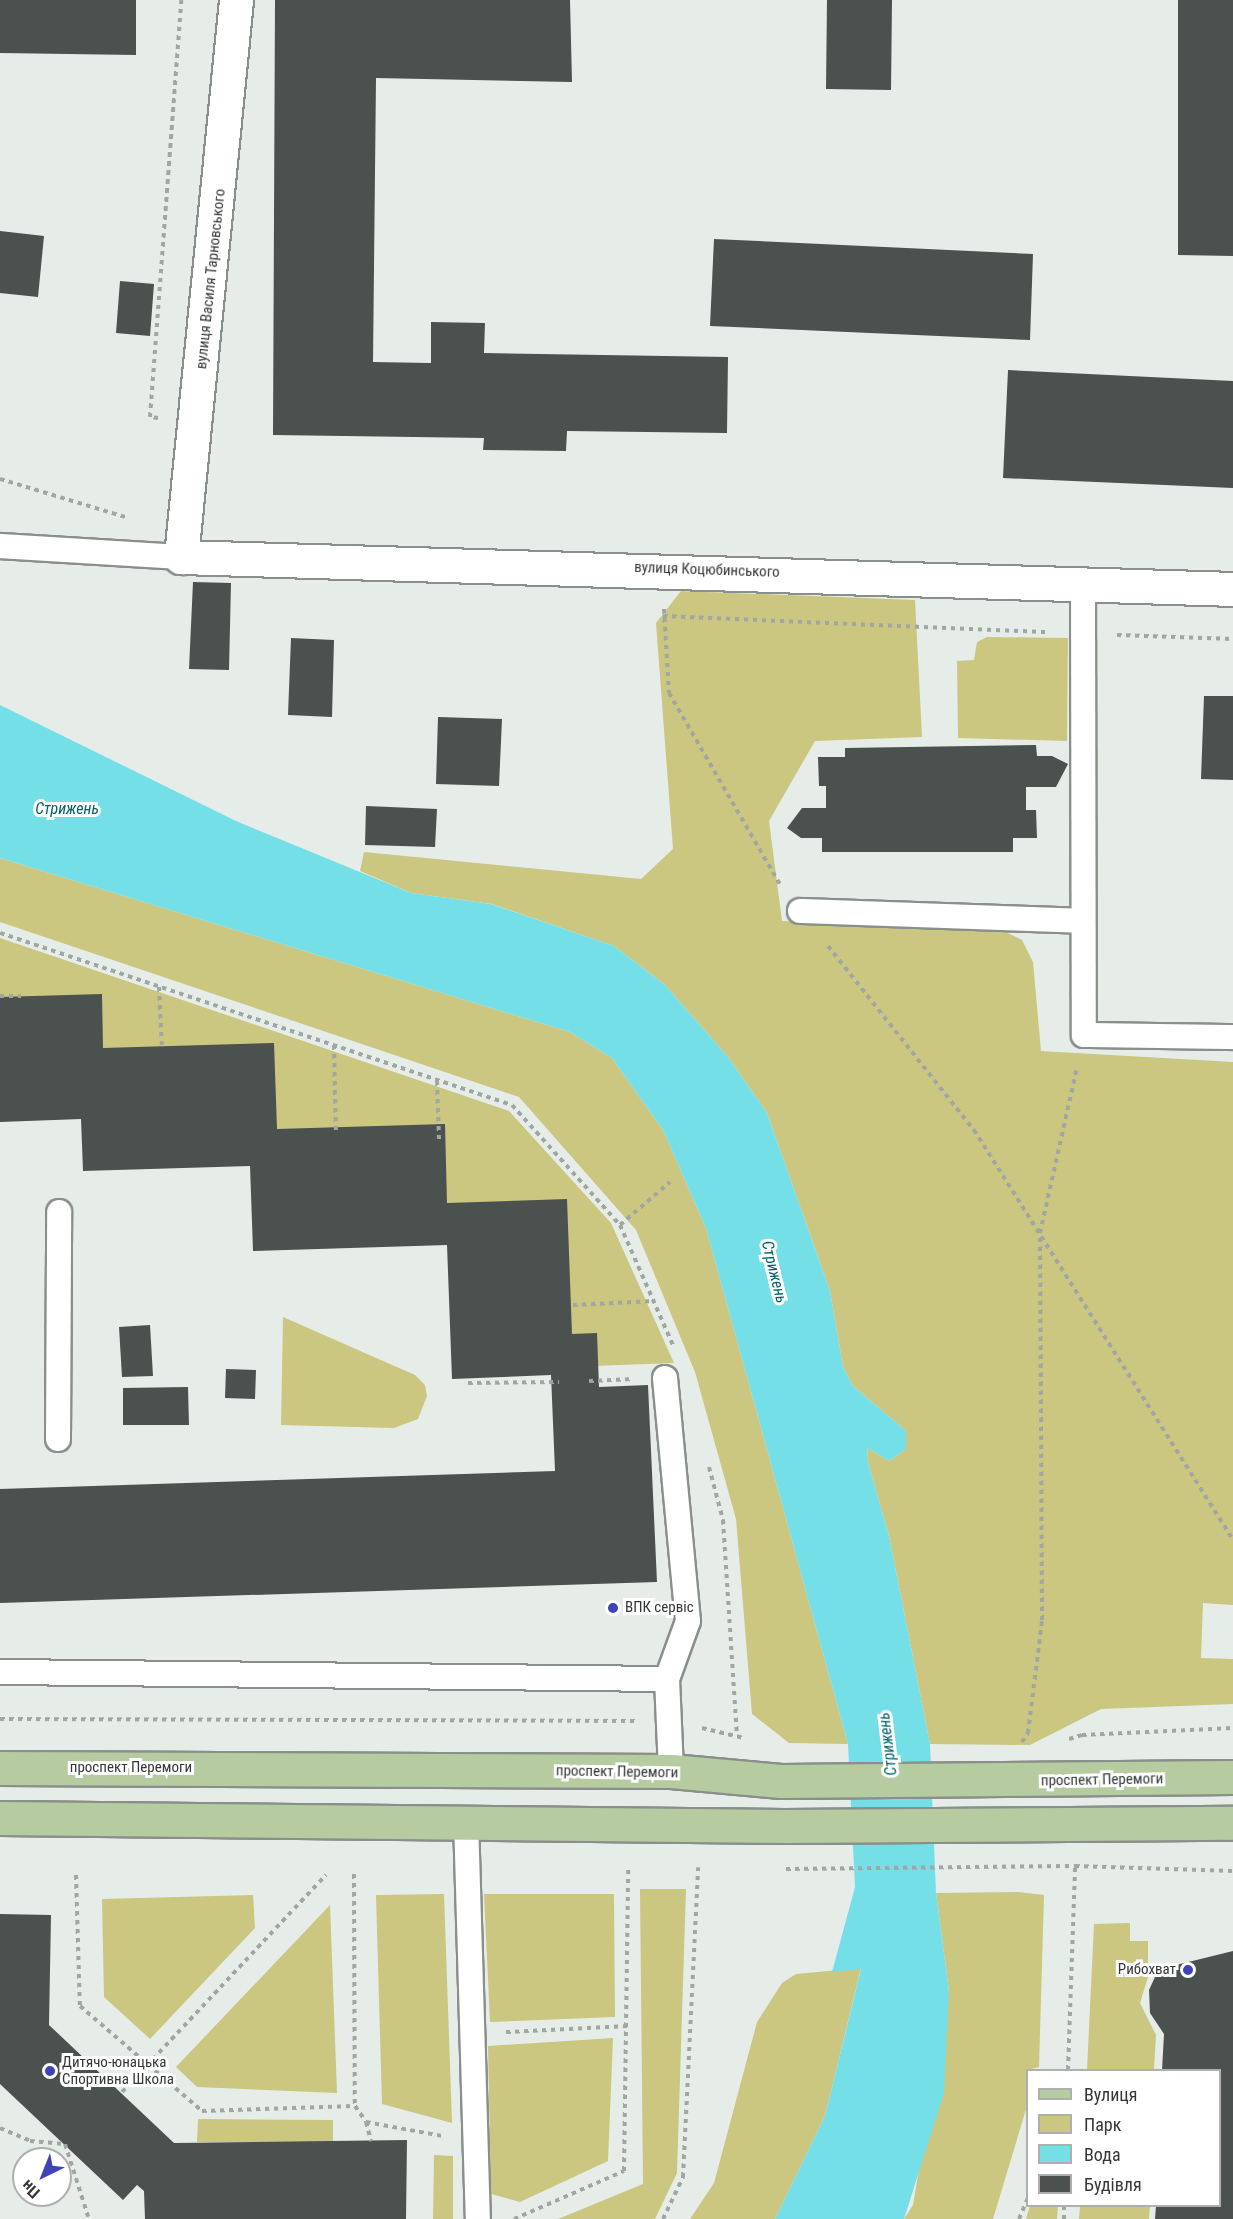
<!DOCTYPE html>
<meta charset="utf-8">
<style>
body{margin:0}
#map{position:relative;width:1233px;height:2219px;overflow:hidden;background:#e6ede8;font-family:"Roboto Condensed",sans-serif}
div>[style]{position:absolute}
.green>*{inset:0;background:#cbc680}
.water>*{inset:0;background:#75dfe7}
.building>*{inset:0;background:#4a514f}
.path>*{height:4px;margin-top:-2px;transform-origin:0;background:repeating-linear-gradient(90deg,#a1a6a3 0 4.5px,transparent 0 9px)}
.roads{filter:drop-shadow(2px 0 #898f8a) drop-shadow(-2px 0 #898f8a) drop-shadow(0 2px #898f8a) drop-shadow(0 -2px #898f8a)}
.lane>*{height:24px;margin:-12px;padding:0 12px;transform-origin:12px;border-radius:12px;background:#fff}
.street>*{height:33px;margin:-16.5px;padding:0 16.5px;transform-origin:16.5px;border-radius:16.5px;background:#fff}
.primary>*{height:33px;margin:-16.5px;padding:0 16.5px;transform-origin:16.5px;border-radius:16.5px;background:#b7cba0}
.dots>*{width:16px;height:16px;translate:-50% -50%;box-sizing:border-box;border:3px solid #fff;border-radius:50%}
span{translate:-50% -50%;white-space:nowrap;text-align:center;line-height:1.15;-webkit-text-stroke:6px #fff;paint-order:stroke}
.street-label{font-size:15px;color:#343735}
.poi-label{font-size:15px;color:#343735}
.left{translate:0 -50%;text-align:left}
.right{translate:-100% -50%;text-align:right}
.water-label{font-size:16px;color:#026369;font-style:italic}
.legend{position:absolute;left:1026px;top:2069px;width:195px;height:138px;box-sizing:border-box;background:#fff;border:2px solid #aeafae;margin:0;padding:8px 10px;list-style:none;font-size:18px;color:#343735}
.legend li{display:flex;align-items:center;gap:12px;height:30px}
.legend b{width:30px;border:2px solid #aeafae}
.north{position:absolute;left:12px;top:2147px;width:60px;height:60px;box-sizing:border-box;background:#fff;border:2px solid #aeafae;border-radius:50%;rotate:223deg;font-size:16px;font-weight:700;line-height:24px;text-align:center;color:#343735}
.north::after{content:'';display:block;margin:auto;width:21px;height:27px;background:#3e43b7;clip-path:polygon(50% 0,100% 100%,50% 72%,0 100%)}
</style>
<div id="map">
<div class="green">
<div style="clip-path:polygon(681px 591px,915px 600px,922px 737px,815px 741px,769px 821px,782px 921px,1000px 929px,1022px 940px,1033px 962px,1041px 1051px,1233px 1062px,1233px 1605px,1203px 1603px,1201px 1658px,1233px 1659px,1233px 1704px,1101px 1709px,1030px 1745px,930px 1744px,889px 1536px,867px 1459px,868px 1448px,889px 1461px,906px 1449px,906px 1431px,853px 1386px,843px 1367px,830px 1291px,767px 1113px,728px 1057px,664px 984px,614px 946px,492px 904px,411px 893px,360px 871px,364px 852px,641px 879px,673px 849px,656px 623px)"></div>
<div style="clip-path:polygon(987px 637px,1068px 638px,1067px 741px,958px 738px,957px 661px,974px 660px,977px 642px)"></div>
<div style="clip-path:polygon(0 858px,570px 1032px,612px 1058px,663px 1130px,706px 1228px,848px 1744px,789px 1743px,752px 1714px,736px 1519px,695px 1372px,636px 1230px,519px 1097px,0 922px)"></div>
<div style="clip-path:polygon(0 938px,509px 1111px,611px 1223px,674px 1363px,592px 1366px,564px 1343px,561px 1243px,567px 1199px,429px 1223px,261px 1146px,146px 1067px,0 1003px)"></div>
<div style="clip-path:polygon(283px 1317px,415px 1375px,425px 1385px,427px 1396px,418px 1419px,394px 1428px,281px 1425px)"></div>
<div style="clip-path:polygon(640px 1889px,686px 1889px,677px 2173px,655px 2219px,558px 2219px,643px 2184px)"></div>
<div style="clip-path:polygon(1018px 1892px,1044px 1895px,1039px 2067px,1028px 2070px,1027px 2106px,993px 2219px,904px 2219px,913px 2205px,949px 1991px,936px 1893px)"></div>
<div style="clip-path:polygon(444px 1894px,452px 2123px,382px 2104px,376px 1895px)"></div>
<div style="clip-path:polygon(484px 1894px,614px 1894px,615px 2017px,490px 2022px)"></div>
<div style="clip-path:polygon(253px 1895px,255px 1928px,150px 2039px,104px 1997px,102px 1899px)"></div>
<div style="clip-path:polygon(330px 1905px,337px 2093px,197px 2087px,176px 2067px)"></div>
<div style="clip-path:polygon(1130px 1923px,1130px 1941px,1148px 1941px,1148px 1977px,1140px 2003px,1156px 2035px,1154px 2070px,1087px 2070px,1094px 1924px)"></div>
<div style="clip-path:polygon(861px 1968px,825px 2116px,775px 2219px,690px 2219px,714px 2183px,757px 2022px,782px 1983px,796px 1974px)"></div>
<div style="clip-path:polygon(613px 2038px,608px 2161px,520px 2202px,491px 2194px,488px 2046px)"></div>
<div style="clip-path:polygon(198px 2119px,333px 2120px,333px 2143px,197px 2142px)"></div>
<div style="clip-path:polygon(434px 2155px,453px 2156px,453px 2219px,433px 2219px)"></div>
<div style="clip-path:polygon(1030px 2206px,1058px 2206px,1057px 2219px,1026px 2219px)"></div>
<div style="clip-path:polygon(1080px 2206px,1150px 2206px,1149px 2219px,1079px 2219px)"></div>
</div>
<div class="water">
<div style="clip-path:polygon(0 705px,236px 821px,411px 893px,491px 904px,614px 946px,664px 984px,728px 1057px,767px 1113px,830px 1291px,843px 1367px,853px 1386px,906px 1431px,906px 1449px,889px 1461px,868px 1448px,867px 1459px,889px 1536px,930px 1744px,936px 1893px,949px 1991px,944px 2093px,904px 2219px,775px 2219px,825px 2116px,861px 1969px,832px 1972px,855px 1887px,848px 1744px,706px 1228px,663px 1130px,612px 1058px,570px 1032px,0 858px)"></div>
</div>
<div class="building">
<div style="clip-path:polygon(0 0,136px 0,136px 55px,0 53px)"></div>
<div style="clip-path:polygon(275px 0,570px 0,572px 82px,376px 78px,373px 362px,431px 363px,431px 322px,485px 323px,484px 353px,728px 357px,727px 433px,567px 431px,566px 451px,483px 450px,484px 438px,273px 435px)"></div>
<div style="clip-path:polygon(827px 0,892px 0,891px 90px,826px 89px)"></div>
<div style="clip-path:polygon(1178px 0,1233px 0,1233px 256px,1178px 255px)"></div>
<div style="clip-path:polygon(0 231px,44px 236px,38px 297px,0 293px)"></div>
<div style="clip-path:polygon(714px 239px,1033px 254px,1030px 340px,710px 326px)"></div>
<div style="clip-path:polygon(120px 281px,154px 284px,150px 336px,116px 333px)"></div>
<div style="clip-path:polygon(1008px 370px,1233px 381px,1233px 488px,1003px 478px)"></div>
<div style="clip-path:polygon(193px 582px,231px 583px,229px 670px,189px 669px)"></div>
<div style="clip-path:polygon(291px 638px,334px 640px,332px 717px,288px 715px)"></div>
<div style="clip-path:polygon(1204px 696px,1233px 696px,1233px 780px,1201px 779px)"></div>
<div style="clip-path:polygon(438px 717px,502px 719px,499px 786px,436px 784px)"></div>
<div style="clip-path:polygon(1036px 745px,1037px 756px,1052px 756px,1068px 764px,1056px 787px,1026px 787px,1026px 810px,1036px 810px,1037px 838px,1013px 838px,1013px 852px,822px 852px,822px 838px,801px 838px,787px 828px,802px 808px,826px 808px,826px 786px,819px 786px,818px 757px,845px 757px,845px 748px)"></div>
<div style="clip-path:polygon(366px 806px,437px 809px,435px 847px,365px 845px)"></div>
<div style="clip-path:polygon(102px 994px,103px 1048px,274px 1043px,277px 1129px,445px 1124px,447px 1203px,567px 1199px,572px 1334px,597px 1333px,599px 1387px,648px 1385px,657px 1582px,0 1603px,0 1489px,555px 1471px,551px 1375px,452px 1379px,447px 1245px,253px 1251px,250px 1166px,83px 1171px,81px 1119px,0 1122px,0 997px)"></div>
<div style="clip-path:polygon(150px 1325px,153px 1376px,122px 1377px,119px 1327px)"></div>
<div style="clip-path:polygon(226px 1369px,256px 1370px,255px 1399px,225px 1398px)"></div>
<div style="clip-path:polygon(188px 1387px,189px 1425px,123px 1425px,123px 1388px)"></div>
<div style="clip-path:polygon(0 1914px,51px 1915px,49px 2025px,174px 2143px,407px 2140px,406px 2219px,145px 2219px,144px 2191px,137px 2185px,123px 2200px,0 2084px)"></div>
<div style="clip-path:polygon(1233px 1951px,1233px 2219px,1155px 2219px,1156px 2206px,1220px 2206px,1220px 2070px,1162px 2070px,1164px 2034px,1150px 2013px,1149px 1990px,1155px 1977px,1172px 1966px)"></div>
</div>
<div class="path">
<div style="left:158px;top:418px;width:8px;rotate:-173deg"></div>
<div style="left:150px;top:417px;width:418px;rotate:-85.7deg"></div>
<div style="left:0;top:479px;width:134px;rotate:16.9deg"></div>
<div style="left:664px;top:609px;width:84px;rotate:86.6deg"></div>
<div style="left:669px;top:693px;width:223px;rotate:59.9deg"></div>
<div style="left:663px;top:616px;width:386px;rotate:2.4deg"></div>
<div style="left:1117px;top:635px;width:116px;rotate:2deg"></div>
<div style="left:0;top:933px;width:540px;rotate:18.57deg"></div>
<div style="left:512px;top:1105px;width:161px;rotate:48deg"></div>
<div style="left:620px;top:1225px;width:131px;rotate:66.2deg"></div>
<div style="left:828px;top:946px;width:235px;rotate:51.6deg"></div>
<div style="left:974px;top:1130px;width:484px;rotate:57.7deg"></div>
<div style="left:159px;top:987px;width:61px;rotate:87.2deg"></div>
<div style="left:0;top:996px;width:21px"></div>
<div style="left:334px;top:1045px;width:85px;rotate:88.7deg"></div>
<div style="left:437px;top:1081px;width:58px;rotate:88deg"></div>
<div style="left:620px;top:1225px;width:66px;rotate:-40.7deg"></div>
<div style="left:573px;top:1305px;width:81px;rotate:-2.8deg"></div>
<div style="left:589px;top:1381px;width:45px;rotate:-2.5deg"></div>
<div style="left:468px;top:1383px;width:91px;rotate:-0.6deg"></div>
<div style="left:709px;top:1467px;width:55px;rotate:75.2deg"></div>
<div style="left:723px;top:1520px;width:214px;rotate:86.3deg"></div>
<div style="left:0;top:1719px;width:635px;rotate:0.18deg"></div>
<div style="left:702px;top:1728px;width:43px;rotate:13.4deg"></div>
<div style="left:1069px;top:1739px;width:14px;rotate:-17deg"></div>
<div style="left:1082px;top:1735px;width:151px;rotate:-2.7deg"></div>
<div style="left:1022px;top:1742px;width:11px;rotate:-56deg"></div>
<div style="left:1028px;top:1733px;width:114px;rotate:-82.9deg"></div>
<div style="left:1042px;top:1620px;width:387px;rotate:-90.3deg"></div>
<div style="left:1040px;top:1233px;width:170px;rotate:-77.4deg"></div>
<div style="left:786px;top:1869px;width:289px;rotate:-0.6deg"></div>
<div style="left:1075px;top:1866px;width:158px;rotate:1.8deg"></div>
<div style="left:354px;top:1874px;width:232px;rotate:89.8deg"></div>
<div style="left:355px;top:2106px;width:19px;rotate:55deg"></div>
<div style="left:366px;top:2122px;width:20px;rotate:75deg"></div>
<div style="left:76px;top:1875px;width:131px;rotate:88.3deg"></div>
<div style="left:80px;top:2006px;width:161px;rotate:40.7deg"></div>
<div style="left:202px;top:2111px;width:153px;rotate:-1.9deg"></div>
<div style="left:506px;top:2032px;width:122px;rotate:-2.8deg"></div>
<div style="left:1068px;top:2070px;width:204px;rotate:-88deg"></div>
<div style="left:122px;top:2092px;width:298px;rotate:-46.8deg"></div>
<div style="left:366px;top:2122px;width:77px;rotate:10.4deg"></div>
<div style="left:0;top:2128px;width:33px;rotate:23deg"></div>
<div style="left:30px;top:2141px;width:35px;rotate:5deg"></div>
<div style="left:65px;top:2144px;width:79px;rotate:72.3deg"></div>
<div style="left:514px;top:2219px;width:120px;rotate:-23.6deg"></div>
<div style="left:624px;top:2171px;width:301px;rotate:-89.2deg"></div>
<div style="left:663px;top:2219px;width:47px;rotate:-64.5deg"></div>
<div style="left:683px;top:2177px;width:310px;rotate:-87.2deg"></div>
<div style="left:1019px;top:2219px;width:23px;rotate:-67deg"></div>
<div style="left:1064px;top:2219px;width:13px;rotate:-90deg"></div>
</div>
<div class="roads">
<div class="lane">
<div style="left:0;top:546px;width:181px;rotate:3.5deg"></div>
<div style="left:1083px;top:584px;width:451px;rotate:89.9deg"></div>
<div style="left:1084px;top:1035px;width:149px;rotate:0.8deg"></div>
<div style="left:800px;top:911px;width:282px;rotate:2deg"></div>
<div style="left:665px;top:1378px;width:244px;rotate:84.6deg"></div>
<div style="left:688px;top:1621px;width:62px;rotate:109.9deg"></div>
<div style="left:58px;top:1439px;width:227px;rotate:-89.7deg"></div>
<div style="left:0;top:1672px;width:667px;rotate:0.6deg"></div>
<div style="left:667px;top:1679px;width:92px;rotate:87.5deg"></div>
<div style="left:466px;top:1820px;width:399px;rotate:88.3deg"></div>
</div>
<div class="street">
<div style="left:236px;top:0;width:560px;rotate:95.64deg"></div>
<div style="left:181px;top:557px;width:1052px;rotate:1.74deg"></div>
</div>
<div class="primary">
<div style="left:0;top:1768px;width:671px;rotate:0.26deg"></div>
<div style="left:671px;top:1771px;width:110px;rotate:5.2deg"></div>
<div style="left:781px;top:1781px;width:452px;rotate:-0.5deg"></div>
<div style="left:0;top:1818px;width:785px;rotate:0.58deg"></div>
<div style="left:785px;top:1826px;width:448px;rotate:-0.4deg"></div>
</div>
</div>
<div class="dots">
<div style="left:613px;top:1608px;background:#3e43b7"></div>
<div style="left:1188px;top:1970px;background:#3e43b7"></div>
<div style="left:50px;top:2071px;background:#3e43b7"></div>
</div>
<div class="street-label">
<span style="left:211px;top:279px;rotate:-84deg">вулиця Василя Тарновського</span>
<span style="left:707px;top:570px;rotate:2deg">вулиця Коцюбинського</span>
<span style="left:131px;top:1768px">проспект Перемоги</span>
<span style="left:617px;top:1772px;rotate:1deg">проспект Перемоги</span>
<span style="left:1102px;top:1780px;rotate:-1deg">проспект Перемоги</span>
</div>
<div class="poi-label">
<span class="left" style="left:625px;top:1608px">ВПК сервіс</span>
<span class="right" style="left:1176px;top:1970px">Рибохват</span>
<span class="left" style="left:62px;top:2071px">Дитячо-юнацька<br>Спортивна Школа</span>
</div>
<div class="water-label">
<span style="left:67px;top:809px">Стрижень</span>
<span style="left:774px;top:1272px;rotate:76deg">Стрижень</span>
<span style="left:888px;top:1744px;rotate:-97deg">Стрижень</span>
</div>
<ul class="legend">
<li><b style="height:8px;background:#b7cba0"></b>Вулиця</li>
<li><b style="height:16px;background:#cbc680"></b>Парк</li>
<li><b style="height:16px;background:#75dfe7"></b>Вода</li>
<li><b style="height:16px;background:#4a514f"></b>Будівля</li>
</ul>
<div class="north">Пн</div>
</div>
